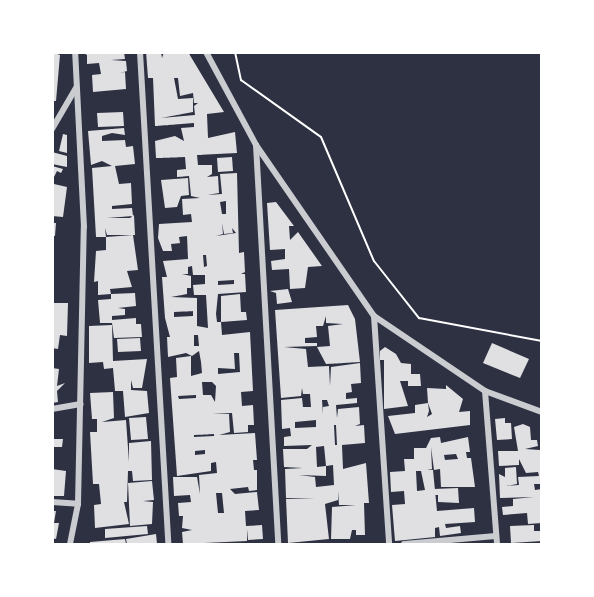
<!DOCTYPE html>
<style>
body{margin:0}
#map{position:relative;width:594px;height:597px;overflow:hidden;background:#2d3142;font-family:Commissioner,sans-serif}
div>[style]{position:absolute}
.building>*{inset:0;background:#e0e0e3}
.path>*{height:2px;margin:-1px;padding:0 1px;transform-origin:1px;border-radius:1px;background:#fff}
.minor>*{height:6px;margin:-3px;padding:0 3px;transform-origin:3px;border-radius:3px;background:#caccd0}
span{translate:-50% -50%;white-space:nowrap;text-align:center;line-height:1.15;-webkit-text-stroke:6px #fff;paint-order:stroke}
.frame{position:absolute;inset:0;border:54px solid #fff;pointer-events:none}
</style>
<div id="map">
<div class="building">
<div style="clip-path:polygon(52px 52px,60px 55px,56px 101px,52px 101px)"></div>
<div style="clip-path:polygon(82px 52px,124px 52px,125px 59px,111px 60px,126px 61px,127px 71px,120px 73px,125px 72px,126px 89px,93px 92px,92px 75px,101px 74px,99px 63px,87px 64px,87px 55px)"></div>
<div style="clip-path:polygon(evenodd,146px 52px,161px 52px,162px 58px,164px 52px,188px 52px,224px 112px,207px 114px,208px 138px,235px 132px,237px 153px,197px 155px,198px 165px,212px 165px,212px 174px,207px 177px,218px 176px,219px 193px,207px 195px,222px 194px,220px 174px,237px 173px,239px 253px,244px 252px,245px 272px,241px 274px,245px 274px,246px 292px,218px 294px,216px 314px,217px 322px,221px 322px,221px 296px,240px 294px,241px 312px,246px 312px,247px 320px,221px 322px,222px 335px,250px 332px,253px 391px,241px 392px,242px 406px,253px 405px,254px 425px,248px 425px,248px 432px,234px 433px,232px 413px,212px 414px,229px 414px,230px 432px,219px 435px,255px 433px,257px 460px,253px 460px,254px 470px,257px 470px,257px 490px,249px 491px,248px 487px,230px 489px,235px 494px,257px 492px,259px 510px,245px 511px,246px 526px,262px 525px,263px 539px,248px 540px,247px 529px,247px 541px,183px 544px,182px 532px,192px 530px,182px 528px,183px 516px,179px 516px,178px 503px,191px 502px,190px 495px,174px 496px,173px 477px,197px 477px,200px 494px,199px 475px,217px 473px,216px 462px,211px 463px,211px 471px,177px 476px,170px 378px,177px 377px,176px 358px,191px 356px,191px 376px,202px 373px,201px 362px,199px 351px,192px 356px,186px 353px,168px 357px,167px 337px,170px 337px,165px 318px,162px 277px,167px 277px,163px 261px,188px 259px,187px 236px,179px 237px,180px 243px,171px 244px,172px 251px,163px 251px,158px 238px,159px 224px,192px 222px,191px 214px,183px 215px,182px 199px,200px 198px,191px 196px,189px 176px,177px 177px,177px 170px,186px 169px,185px 157px,156px 158px,155px 141px,175px 136px,184px 141px,181px 128px,194px 127px,194px 123px,155px 126px,153px 78px,148px 78px,146px 52px,174px 78px,178px 78px,180px 96px,193px 93px,194px 103px,198px 103px,194px 106px,195px 115px,161px 118px,193px 112px,193px 98px,178px 99px,174px 78px,146px 52px,226px 201px,226px 214px,222px 214px,220px 202px,226px 201px,146px 52px,222px 223px,224px 234px,233px 233px,232px 228px,236px 233px,216px 236px,223px 234px,222px 223px,146px 52px,203px 255px,206px 255px,207px 266px,204px 267px,203px 255px,146px 52px,192px 266px,193px 275px,205px 275px,205px 284px,193px 285px,194px 295px,206px 295px,208px 328px,197px 326px,197px 298px,171px 297px,187px 294px,187px 288px,191px 288px,191px 276px,182px 274px,188px 274px,188px 267px,192px 266px,146px 52px,234px 280px,234px 284px,218px 285px,218px 281px,234px 280px,146px 52px,193px 311px,193px 316px,174px 317px,174px 312px,193px 311px,146px 52px,194px 335px,198px 335px,199px 346px,194px 346px,194px 335px,146px 52px,234px 353px,239px 353px,240px 372px,218px 374px,218px 368px,235px 369px,234px 353px,146px 52px,202px 382px,212px 382px,216px 386px,215px 402px,211px 395px,203px 395px,202px 382px,146px 52px,196px 395px,196px 398px,179px 399px,178px 396px,196px 395px,146px 52px,214px 434px,214px 436px,194px 437px,194px 435px,214px 434px,146px 52px,205px 450px,205px 454px,195px 455px,195px 451px,205px 450px,146px 52px,216px 493px,222px 493px,224px 513px,218px 513px,216px 493px)"></div>
<div style="clip-path:polygon(123px 112px,124px 126px,98px 127px,97px 113px)"></div>
<div style="clip-path:polygon(124px 128px,125px 135px,112px 133px,102px 136px,102px 141px,125px 140px,126px 147px,133px 146px,135px 164px,115px 166px,119px 184px,131px 183px,132px 204px,112px 206px,112px 209px,132px 208px,133px 216px,107px 218px,130px 218px,134px 215px,135px 235px,107px 235px,105px 228px,106px 237px,96px 237px,92px 168px,112px 166px,102px 161px,91px 165px,88px 131px)"></div>
<div style="clip-path:polygon(63px 134px,67px 135px,67px 153px,59px 151px)"></div>
<div style="clip-path:polygon(52px 152px,67px 156px,67px 167px,52px 164px)"></div>
<div style="clip-path:polygon(232px 157px,233px 171px,218px 172px,217px 158px)"></div>
<div style="clip-path:polygon(52px 166px,63px 169px,61px 173px,57px 171px,52px 181px)"></div>
<div style="clip-path:polygon(188px 178px,189px 195px,181px 196px,177px 207px,165px 208px,161px 180px)"></div>
<div style="clip-path:polygon(54px 184px,67px 187px,63px 217px,52px 216px)"></div>
<div style="clip-path:polygon(276px 202px,294px 226px,289px 226px,290px 240px,298px 232px,322px 266px,308px 267px,305px 288px,290px 289px,289px 269px,272px 270px,271px 261px,285px 259px,285px 249px,270px 250px,267px 203px)"></div>
<div style="clip-path:polygon(52px 223px,56px 223px,55px 236px,52px 236px)"></div>
<div style="clip-path:polygon(133px 235px,138px 270px,127px 271px,132px 287px,110px 289px,111px 294px,98px 295px,98px 281px,94px 282px,96px 251px,106px 250px,106px 237px)"></div>
<div style="clip-path:polygon(288px 289px,292px 302px,277px 304px,276px 293px,270px 291px)"></div>
<div style="clip-path:polygon(135px 293px,136px 306px,118px 308px,125px 309px,125px 315px,112px 316px,112px 320px,136px 318px,136px 324px,141px 324px,142px 337px,114px 338px,112px 323px,100px 323px,98px 300px,111px 299px,111px 294px)"></div>
<div style="clip-path:polygon(52px 303px,68px 303px,67px 336px,60px 335px,58px 349px,52px 348px)"></div>
<div style="clip-path:polygon(evenodd,348px 305px,355px 319px,360px 362px,326px 364px,317px 347px,330px 346px,328px 326px,343px 324px,326px 323px,326px 316px,323px 326px,316px 326px,317px 337px,305px 338px,305px 343px,317px 343px,317px 346px,284px 347px,306px 349px,308px 367px,329px 366px,330px 386px,331px 367px,360px 363px,361px 383px,351px 384px,352px 392px,346px 393px,346px 399px,357px 398px,357px 403px,336px 405px,337px 418px,338px 409px,359px 407px,360px 424px,355px 426px,364px 425px,365px 443px,342px 445px,343px 469px,366px 463px,369px 503px,364px 503px,365px 535px,356px 535px,356px 530px,352px 530px,350px 539px,331px 539px,332px 507px,356px 505px,339px 505px,338px 491px,338px 500px,325px 504px,329px 539px,288px 543px,286px 499px,315px 498px,286px 498px,285px 469px,303px 468px,284px 467px,283px 449px,307px 449px,312px 445px,284px 446px,284px 437px,291px 436px,290px 428px,282px 429px,281px 400px,302px 398px,303px 407px,311px 407px,310px 394px,303px 394px,302px 388px,301px 396px,281px 398px,275px 310px,348px 305px,322px 400px,327px 400px,329px 406px,323px 407px,323px 414px,322px 400px,348px 305px,316px 420px,316px 427px,295px 428px,295px 422px,316px 420px,348px 305px,334px 425px,336px 425px,337px 445px,335px 445px,334px 425px,348px 305px,324px 446px,326px 466px,333px 465px,334px 485px,316px 487px,315px 477px,299px 475px,326px 476px,326px 466px,317px 467px,316px 447px,324px 446px)"></div>
<div style="clip-path:polygon(112px 325px,113px 361px,147px 359px,142px 388px,133px 388px,131px 380px,131px 390px,147px 391px,149px 413px,125px 417px,123px 391px,115px 391px,113px 368px,104px 369px,103px 362px,89px 363px,89px 326px)"></div>
<div style="clip-path:polygon(140px 338px,141px 351px,118px 352px,117px 339px)"></div>
<div style="clip-path:polygon(492px 343px,529px 359px,520px 378px,483px 363px)"></div>
<div style="clip-path:polygon(385px 347px,396px 354px,401px 363px,411px 364px,411px 374px,420px 374px,421px 386px,408px 386px,408px 381px,400px 381px,408px 406px,384px 409px,384px 360px,380px 360px,380px 351px)"></div>
<div style="clip-path:polygon(52px 368px,59px 369px,57px 386px,65px 383px,57px 391px,58px 402px,52px 403px)"></div>
<div style="clip-path:polygon(evenodd,446px 385px,463px 399px,459px 412px,470px 411px,470px 425px,395px 434px,388px 416px,415px 413px,415px 405px,428px 403px,427px 388px,446px 389px,446px 385px,428px 403px,432px 414px,427px 417px,429px 411px,428px 403px)"></div>
<div style="clip-path:polygon(113px 392px,114px 418px,102px 422px,126px 420px,129px 462px,129px 443px,151px 441px,152px 480px,133px 481px,132px 471px,128px 471px,127px 502px,124px 502px,129px 524px,95px 528px,94px 505px,101px 504px,99px 484px,93px 484px,90px 432px,97px 432px,97px 419px,92px 419px,90px 393px)"></div>
<div style="clip-path:polygon(146px 417px,148px 439px,131px 440px,129px 418px)"></div>
<div style="clip-path:polygon(505px 418px,505px 423px,511px 423px,512px 439px,497px 440px,495px 419px)"></div>
<div style="clip-path:polygon(523px 424px,530px 427px,531px 440px,537px 440px,538px 446px,525px 449px,540px 450px,542px 446px,542px 484px,534px 484px,535px 490px,542px 489px,542px 523px,528px 524px,527px 513px,503px 515px,502px 507px,513px 506px,513px 499px,534px 497px,500px 498px,499px 474px,505px 477px,505px 468px,516px 467px,517px 484px,506px 486px,519px 485px,518px 477px,539px 476px,538px 472px,526px 473px,519px 459px,519px 465px,499px 466px,498px 451px,518px 451px,514px 427px)"></div>
<div style="clip-path:polygon(evenodd,440px 437px,441px 443px,468px 437px,470px 452px,466px 452px,467px 458px,471px 458px,475px 487px,441px 487px,440px 469px,434px 470px,431px 447px,432px 469px,427px 469px,433px 470px,437px 511px,474px 508px,475px 522px,445px 524px,446px 528px,460px 526px,461px 533px,440px 536px,439px 527px,435px 528px,435px 537px,395px 541px,392px 505px,405px 504px,404px 491px,391px 492px,390px 472px,405px 471px,404px 459px,414px 459px,414px 448px,426px 448px,431px 438px,440px 437px,456px 454px,458px 459px,445px 460px,444px 455px,456px 454px,440px 437px,416px 471px,421px 471px,425px 490px,417px 491px,416px 471px)"></div>
<div style="clip-path:polygon(52px 439px,63px 439px,62px 447px,52px 447px)"></div>
<div style="clip-path:polygon(52px 469px,66px 471px,64px 496px,52px 496px)"></div>
<div style="clip-path:polygon(152px 481px,154px 500px,143px 501px,153px 502px,152px 524px,130px 526px,128px 483px)"></div>
<div style="clip-path:polygon(458px 488px,459px 503px,438px 502px,438px 495px,435px 495px,434px 489px)"></div>
<div style="clip-path:polygon(52px 511px,56px 511px,54px 523px,59px 523px,56px 539px,52px 538px)"></div>
<div style="clip-path:polygon(534px 525px,534px 531px,541px 531px,542px 541px,511px 543px,510px 526px)"></div>
<div style="clip-path:polygon(147px 526px,148px 534px,105px 538px,105px 529px)"></div>
<div style="clip-path:polygon(156px 534px,157px 544px,127px 544px,126px 539px)"></div>
<div style="clip-path:polygon(125px 539px,126px 544px,90px 544px,90px 542px)"></div>
</div>
<div class="path">
<div style="left:235px;top:52px;width:29px;rotate:78deg"></div>
<div style="left:241px;top:80px;width:98px;rotate:35.5deg"></div>
<div style="left:321px;top:137px;width:135px;rotate:66.9deg"></div>
<div style="left:374px;top:261px;width:73px;rotate:51.7deg"></div>
<div style="left:419px;top:318px;width:125px;rotate:10.6deg"></div>
</div>
<div class="minor">
<div style="left:140px;top:52px;width:493px;rotate:86.7deg"></div>
<div style="left:206px;top:52px;width:106px;rotate:61.7deg"></div>
<div style="left:256px;top:145px;width:208px;rotate:55.4deg"></div>
<div style="left:374px;top:316px;width:134px;rotate:34deg"></div>
<div style="left:485px;top:391px;width:61px;rotate:20.2deg"></div>
<div style="left:52px;top:129px;width:48px;rotate:-59.7deg"></div>
<div style="left:256px;top:145px;width:400px;rotate:86.8deg"></div>
<div style="left:374px;top:316px;width:228px;rotate:86.2deg"></div>
<div style="left:485px;top:391px;width:153px;rotate:85.5deg"></div>
<div style="left:52px;top:409px;width:29px;rotate:-10deg"></div>
<div style="left:52px;top:502px;width:26px;rotate:4deg"></div>
<div style="left:70px;top:544px;width:41px;rotate:-78.7deg"></div>
<div style="left:78px;top:504px;width:277px;rotate:-88.8deg"></div>
<div style="left:84px;top:227px;width:175px;rotate:-92.9deg"></div>
<div style="left:404px;top:544px;width:92px;rotate:-5deg"></div>
</div>
<div class="frame"></div>
</div>
